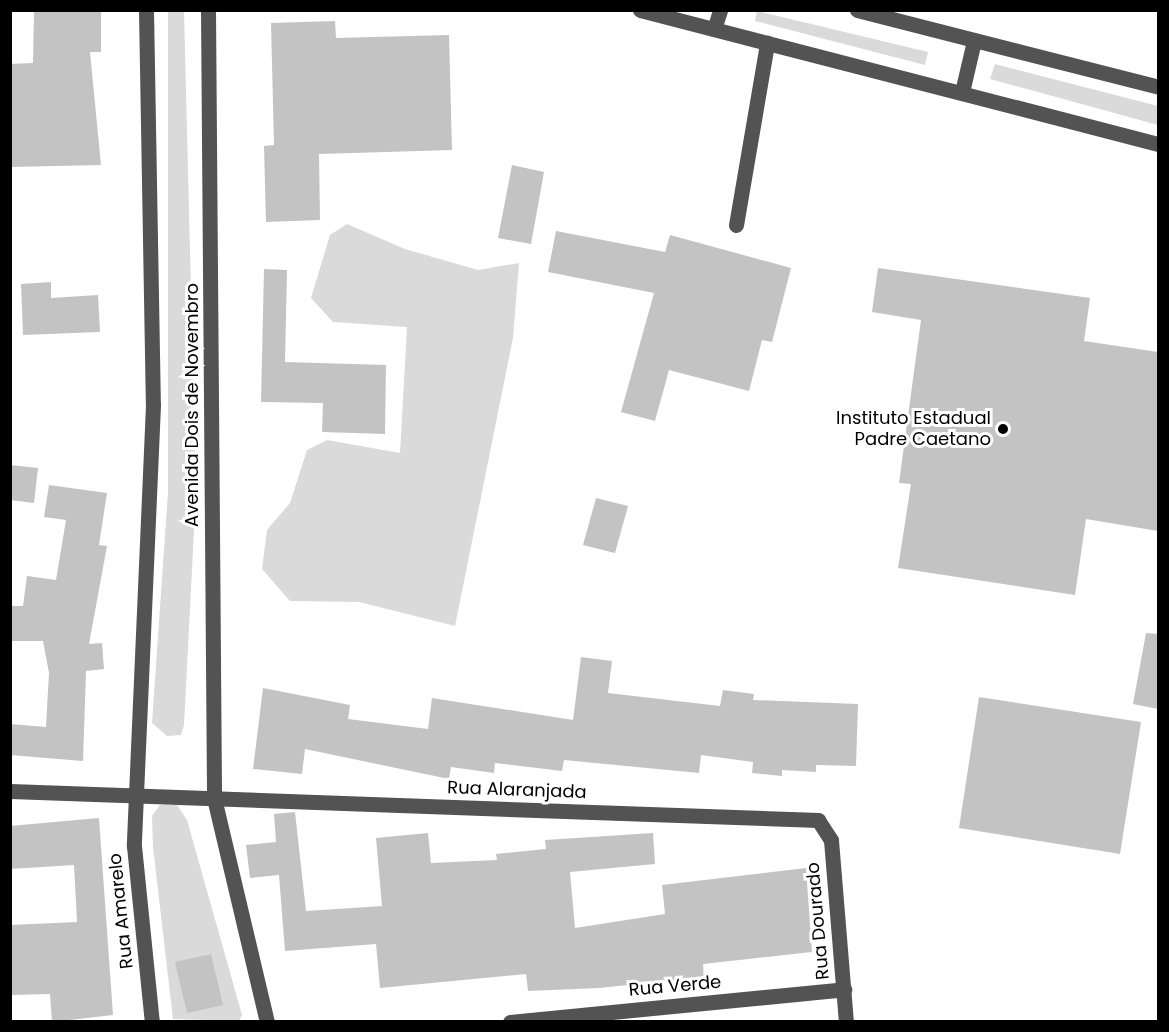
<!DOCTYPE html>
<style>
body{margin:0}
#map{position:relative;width:1169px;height:1032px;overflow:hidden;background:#fff;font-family:Poppins,sans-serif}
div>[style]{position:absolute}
.green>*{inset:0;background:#dadada}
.building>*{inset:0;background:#c3c3c3}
.minor>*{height:15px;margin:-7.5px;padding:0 7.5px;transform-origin:7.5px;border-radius:7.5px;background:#535353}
.dots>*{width:16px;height:16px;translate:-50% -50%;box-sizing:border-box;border:3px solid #fff;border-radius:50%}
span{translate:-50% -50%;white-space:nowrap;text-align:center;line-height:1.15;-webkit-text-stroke:6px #fff;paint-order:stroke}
.street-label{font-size:18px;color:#000}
.poi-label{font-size:18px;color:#000}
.right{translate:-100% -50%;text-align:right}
.frame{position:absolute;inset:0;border:12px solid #000;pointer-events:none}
</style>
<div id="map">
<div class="green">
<div style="clip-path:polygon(184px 10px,196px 492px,184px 725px,181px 735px,167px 736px,152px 723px,168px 492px,168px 11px)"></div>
<div style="clip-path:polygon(757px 11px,928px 52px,925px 65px,755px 21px)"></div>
<div style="clip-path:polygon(995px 64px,1158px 106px,1158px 125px,990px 79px)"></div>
<div style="clip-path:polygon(347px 224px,405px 249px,478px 270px,519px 263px,513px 338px,455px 626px,359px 602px,290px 601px,262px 569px,267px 530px,290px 503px,307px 450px,327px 440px,400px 453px,407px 327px,333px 322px,311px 298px,330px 235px)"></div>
<div style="clip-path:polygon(160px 805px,177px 805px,187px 820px,242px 1015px,239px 1021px,173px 1019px,153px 847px,152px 816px)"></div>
</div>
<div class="building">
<div style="clip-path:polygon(34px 10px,101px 10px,101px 52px,90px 52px,101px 165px,10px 167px,10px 64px,33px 63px)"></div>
<div style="clip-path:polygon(335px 21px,336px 38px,449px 35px,452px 150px,319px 154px,320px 220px,266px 222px,264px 146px,274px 145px,271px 23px)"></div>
<div style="clip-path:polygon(512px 165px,544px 172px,531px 244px,498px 238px)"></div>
<div style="clip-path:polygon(556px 231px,665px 252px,670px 235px,791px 268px,772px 342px,762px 340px,749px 391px,669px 370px,655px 421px,621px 412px,654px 293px,548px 272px)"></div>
<div style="clip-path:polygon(878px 268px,1090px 298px,1084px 341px,1158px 352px,1158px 531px,1086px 519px,1075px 595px,898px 568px,911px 484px,899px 483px,921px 320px,872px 312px)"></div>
<div style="clip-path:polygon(264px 269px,287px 270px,285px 362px,386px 365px,385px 434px,322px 432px,323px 403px,261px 402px)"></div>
<div style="clip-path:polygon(51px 282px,51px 298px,98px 295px,100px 332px,23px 335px,21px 284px)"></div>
<div style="clip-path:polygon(10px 465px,38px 468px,34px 503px,10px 500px)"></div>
<div style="clip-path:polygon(49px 485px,107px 493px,99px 545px,107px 546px,89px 644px,102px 643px,104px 669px,86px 671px,83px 761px,10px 755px,10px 724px,46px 727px,49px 673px,43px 641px,10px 641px,10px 606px,23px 606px,27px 576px,56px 580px,66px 520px,44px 517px)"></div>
<div style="clip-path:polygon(596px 498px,628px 506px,615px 553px,583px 545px)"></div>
<div style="clip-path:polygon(1146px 633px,1158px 634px,1158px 709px,1133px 704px)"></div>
<div style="clip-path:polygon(581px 657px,612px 661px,608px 693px,720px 706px,723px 690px,754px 694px,753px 700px,858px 704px,856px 766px,816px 765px,816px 772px,782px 770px,782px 776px,752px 773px,753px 762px,701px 755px,699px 773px,564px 760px,562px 771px,495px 763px,494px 773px,451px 767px,449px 779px,305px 749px,302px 774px,253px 769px,263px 688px,350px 705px,348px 719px,428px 729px,432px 698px,573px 720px)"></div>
<div style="clip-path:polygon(979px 697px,1141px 722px,1120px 854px,959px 828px)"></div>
<div style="clip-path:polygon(295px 812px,306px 911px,382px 906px,376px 838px,428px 833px,431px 863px,497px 860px,496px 854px,546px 849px,545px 840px,653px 833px,655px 864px,570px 872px,575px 928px,665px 914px,662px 885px,806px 868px,812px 952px,703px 964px,704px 977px,599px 988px,528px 991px,526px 974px,380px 988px,376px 944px,285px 951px,279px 875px,250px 878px,246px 845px,276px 842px,274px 814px)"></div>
<div style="clip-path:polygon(99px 818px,113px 1015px,52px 1022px,50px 994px,10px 995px,10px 925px,77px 922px,74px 865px,10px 869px,10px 826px)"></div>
<div style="clip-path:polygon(211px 954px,223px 1005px,187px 1013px,175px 962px)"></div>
</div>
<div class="minor">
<div style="left:146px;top:10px;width:395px;rotate:89deg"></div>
<div style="left:153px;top:405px;width:441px;rotate:92.5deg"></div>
<div style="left:134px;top:846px;width:177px;rotate:84.2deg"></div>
<div style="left:208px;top:10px;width:788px;rotate:89.56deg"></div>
<div style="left:214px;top:798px;width:230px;rotate:76.7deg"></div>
<div style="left:640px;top:10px;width:535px;rotate:14.5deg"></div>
<div style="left:857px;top:10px;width:311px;rotate:14.3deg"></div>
<div style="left:714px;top:29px;width:20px;rotate:-72deg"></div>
<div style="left:962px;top:92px;width:52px;rotate:-76.8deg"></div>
<div style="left:736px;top:225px;width:185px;rotate:-80.3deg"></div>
<div style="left:10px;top:791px;width:809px;rotate:2.06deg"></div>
<div style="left:818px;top:820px;width:24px;rotate:57deg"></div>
<div style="left:831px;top:840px;width:183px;rotate:85.3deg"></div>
<div style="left:510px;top:1022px;width:336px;rotate:-5.6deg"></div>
</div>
<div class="dots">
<div style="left:1003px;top:429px;background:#000"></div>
</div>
<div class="street-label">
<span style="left:192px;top:405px;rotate:-90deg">Avenida Dois de Novembro</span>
<span style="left:517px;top:790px;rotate:2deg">Rua Alaranjada</span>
<span style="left:121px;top:911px;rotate:-96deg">Rua Amarelo</span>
<span style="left:818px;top:921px;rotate:-95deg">Rua Dourado</span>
<span style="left:675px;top:986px;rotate:-5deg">Rua Verde</span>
</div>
<div class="poi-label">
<span class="right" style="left:991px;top:429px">Instituto Estadual<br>Padre Caetano</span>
</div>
<div class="frame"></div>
</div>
